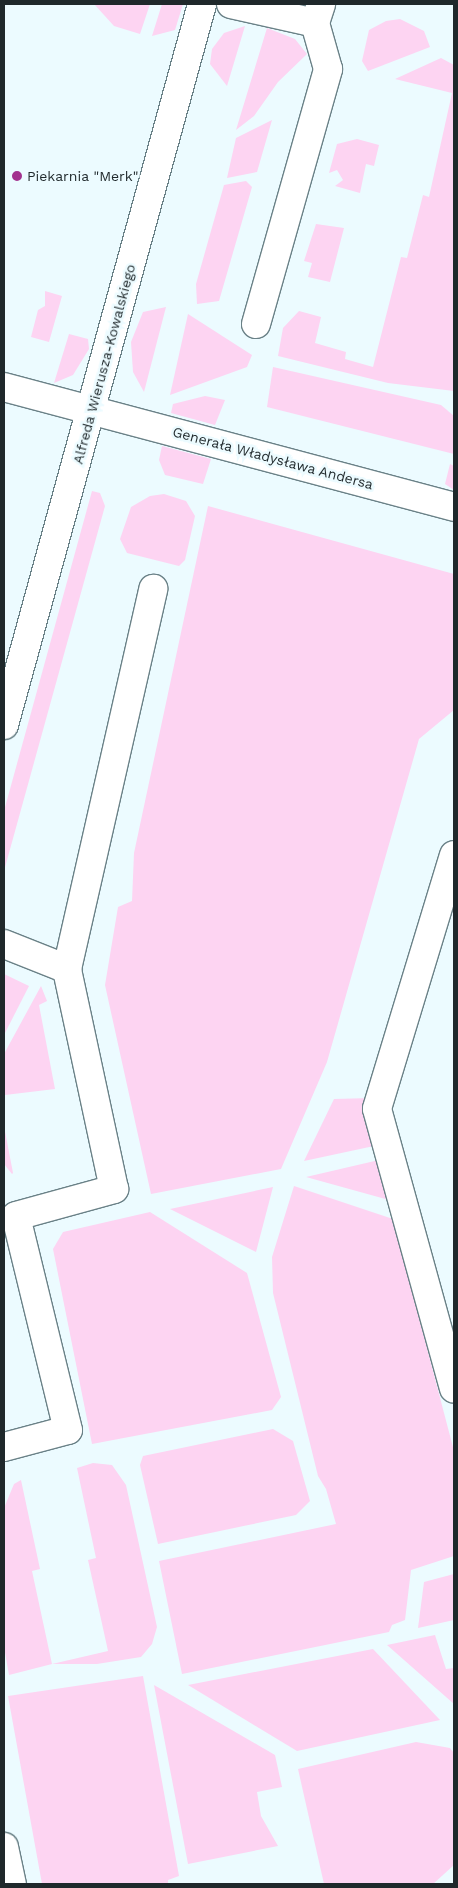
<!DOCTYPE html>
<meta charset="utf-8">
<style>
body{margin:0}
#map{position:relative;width:458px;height:1888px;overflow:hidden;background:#ecfbff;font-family:"Work Sans",sans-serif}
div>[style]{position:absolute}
.green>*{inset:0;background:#fdd4f2}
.roads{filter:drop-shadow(1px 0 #6a8187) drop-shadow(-1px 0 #6a8187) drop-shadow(0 1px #6a8187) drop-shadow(0 -1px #6a8187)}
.minor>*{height:28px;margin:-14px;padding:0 14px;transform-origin:14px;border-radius:14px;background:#fff}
.tertiary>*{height:28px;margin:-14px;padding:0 14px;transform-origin:14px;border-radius:14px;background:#fff}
.dots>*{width:14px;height:14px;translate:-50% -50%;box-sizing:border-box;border:2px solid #ecfbff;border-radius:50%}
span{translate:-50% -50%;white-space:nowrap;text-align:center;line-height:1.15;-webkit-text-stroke:5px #ecfbff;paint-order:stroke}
.poi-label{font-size:14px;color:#1f282b}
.left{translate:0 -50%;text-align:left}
.street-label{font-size:14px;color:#1f282b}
.frame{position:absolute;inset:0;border:5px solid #1f282b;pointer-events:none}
</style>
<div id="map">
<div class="green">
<div style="clip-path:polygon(94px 4px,150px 4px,140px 34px,114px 26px)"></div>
<div style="clip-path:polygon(162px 4px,183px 4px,175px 30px,152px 36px)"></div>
<div style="clip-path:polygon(400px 19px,424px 31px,430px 47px,368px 71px,362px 61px,369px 30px,386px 21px)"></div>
<div style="clip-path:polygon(245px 26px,227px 86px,210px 64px,212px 49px,224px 33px)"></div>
<div style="clip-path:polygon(267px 28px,295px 39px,307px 54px,278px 82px,254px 116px,236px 130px)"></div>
<div style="clip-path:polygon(441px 58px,454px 65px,454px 391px,388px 383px,278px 356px,283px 328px,299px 311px,321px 317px,315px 343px,346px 352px,345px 359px,373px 367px,401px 257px,407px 258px,423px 195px,429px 197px,452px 93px,395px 79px)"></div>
<div style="clip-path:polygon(272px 120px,257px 172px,227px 178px,236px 138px)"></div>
<div style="clip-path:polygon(357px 139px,379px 145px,374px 166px,366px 164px,360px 193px,335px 186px,343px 180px,337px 170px,329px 173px,337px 144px)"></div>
<div style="clip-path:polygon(246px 181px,252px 187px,219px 301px,197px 304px,196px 284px,224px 185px)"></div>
<div style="clip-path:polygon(316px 224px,344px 228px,330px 282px,308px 277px,312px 263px,304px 261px)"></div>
<div style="clip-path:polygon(45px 291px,62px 296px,49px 342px,31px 337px,38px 310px,45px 306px)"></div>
<div style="clip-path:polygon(166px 307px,144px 392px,133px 372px,131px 342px,143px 312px)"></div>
<div style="clip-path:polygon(188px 314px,252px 355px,247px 367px,170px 395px)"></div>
<div style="clip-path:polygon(69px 334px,88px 339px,89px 349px,73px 375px,54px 383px)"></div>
<div style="clip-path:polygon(273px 367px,441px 405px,454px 416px,454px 454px,267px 407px)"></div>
<div style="clip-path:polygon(205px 396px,225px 400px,215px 425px,171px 413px,173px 404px)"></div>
<div style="clip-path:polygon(162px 446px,211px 459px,203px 484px,165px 475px,159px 460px)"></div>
<div style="clip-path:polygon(450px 464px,454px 466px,454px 490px,445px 484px)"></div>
<div style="clip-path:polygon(92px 491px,100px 493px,105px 506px,4px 871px,4px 811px)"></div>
<div style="clip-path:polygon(164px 494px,186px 501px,195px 516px,185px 560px,179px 566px,127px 553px,120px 539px,131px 507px,150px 496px)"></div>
<div style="clip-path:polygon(208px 506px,454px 574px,454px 710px,419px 739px,327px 1062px,281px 1169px,151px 1194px,105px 985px,118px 907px,132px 901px,134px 853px)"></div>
<div style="clip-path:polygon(4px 974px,29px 986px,4px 1035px)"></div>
<div style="clip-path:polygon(41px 986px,47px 1001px,39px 1005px,55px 1089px,5px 1095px,4px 1054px)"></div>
<div style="clip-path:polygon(371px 1098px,374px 1146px,304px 1161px,334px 1099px)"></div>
<div style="clip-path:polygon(4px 1126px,13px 1173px,12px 1174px,4px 1164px)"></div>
<div style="clip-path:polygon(379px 1160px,389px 1200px,306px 1177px)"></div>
<div style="clip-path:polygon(294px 1186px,393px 1219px,454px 1451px,454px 1556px,411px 1570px,405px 1620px,392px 1625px,389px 1632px,182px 1674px,159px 1561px,336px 1524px,326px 1489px,318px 1476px,273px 1293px,272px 1257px)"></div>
<div style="clip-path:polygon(273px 1187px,256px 1252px,170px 1209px)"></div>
<div style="clip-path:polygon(150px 1212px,247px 1273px,281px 1397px,272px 1410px,92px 1444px,53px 1249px,63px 1232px)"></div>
<div style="clip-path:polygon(273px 1429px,293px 1441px,310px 1501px,296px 1515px,158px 1544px,140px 1465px,143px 1456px)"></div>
<div style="clip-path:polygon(93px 1463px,112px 1465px,126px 1485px,157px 1627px,152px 1644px,141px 1657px,97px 1664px,52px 1664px,9px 1675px,4px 1647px,4px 1508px,14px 1484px,21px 1480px,40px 1569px,32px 1571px,52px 1664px,108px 1651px,88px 1560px,96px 1558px,77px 1468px)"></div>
<div style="clip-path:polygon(454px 1574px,454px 1620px,418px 1628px,424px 1582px)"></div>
<div style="clip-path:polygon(435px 1635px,446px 1669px,454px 1668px,454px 1704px,387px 1645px)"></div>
<div style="clip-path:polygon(373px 1649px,440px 1720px,297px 1751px,188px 1685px)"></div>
<div style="clip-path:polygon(143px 1676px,179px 1876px,168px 1880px,168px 1884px,42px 1884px,8px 1696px)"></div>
<div style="clip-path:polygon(154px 1685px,275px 1755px,282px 1787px,257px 1792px,261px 1816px,278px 1846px,188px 1864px)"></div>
<div style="clip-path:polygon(416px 1742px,450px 1748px,454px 1753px,454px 1865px,433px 1884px,324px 1884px,298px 1769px)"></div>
</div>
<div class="roads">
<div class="minor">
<div style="left:231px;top:4px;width:86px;rotate:12.7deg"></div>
<div style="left:315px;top:23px;width:20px;rotate:-72deg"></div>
<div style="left:256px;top:324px;width:265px;rotate:-74.2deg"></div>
<div style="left:328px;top:69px;width:48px;rotate:-105.8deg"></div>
<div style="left:4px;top:387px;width:466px;rotate:14.9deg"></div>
<div style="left:454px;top:855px;width:265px;rotate:106.9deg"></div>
<div style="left:377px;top:1109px;width:290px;rotate:74.6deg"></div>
<div style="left:4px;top:944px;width:68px;rotate:21.6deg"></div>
<div style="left:4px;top:1447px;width:66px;rotate:-14.9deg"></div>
<div style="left:68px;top:1430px;width:220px;rotate:-103.7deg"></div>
<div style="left:16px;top:1216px;width:102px;rotate:-15.4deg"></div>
<div style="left:114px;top:1189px;width:225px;rotate:-102.1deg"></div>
<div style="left:67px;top:969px;width:390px;rotate:-77.2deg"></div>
<div style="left:4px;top:1847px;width:38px;rotate:78deg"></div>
</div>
<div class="tertiary">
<div style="left:4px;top:725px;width:748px;rotate:-74.64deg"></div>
</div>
</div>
<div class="dots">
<div style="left:17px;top:176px;background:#a2318e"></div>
</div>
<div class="poi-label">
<span class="left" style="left:27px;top:176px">Piekarnia "Merk"</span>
</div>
<div class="street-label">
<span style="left:104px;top:364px;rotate:-75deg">Alfreda Wierusza-Kowalskiego</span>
<span style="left:273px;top:458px;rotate:15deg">Generała Władysława Andersa</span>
</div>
<div class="frame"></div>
</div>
